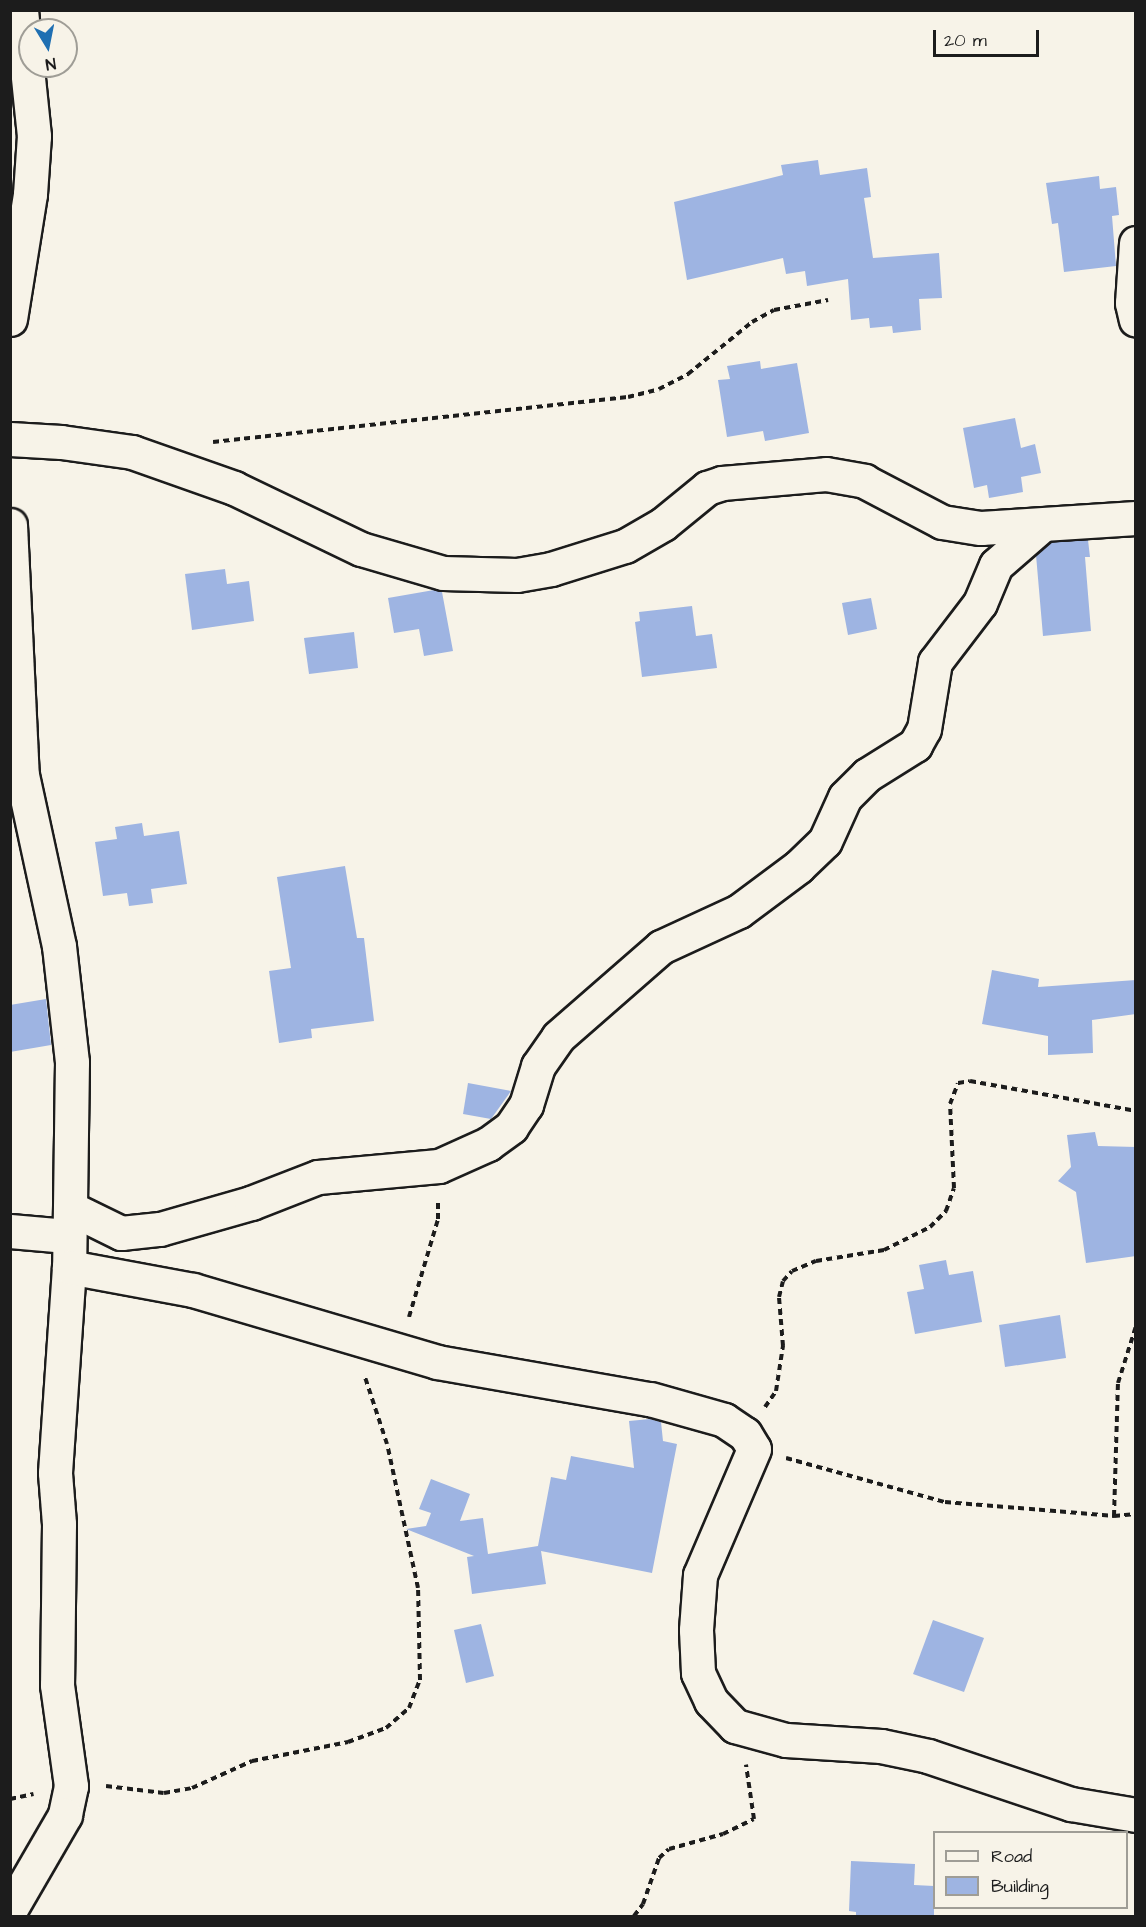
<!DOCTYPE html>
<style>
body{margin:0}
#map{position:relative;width:1146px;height:1927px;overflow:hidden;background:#f7f3e8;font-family:"Architects Daughter",sans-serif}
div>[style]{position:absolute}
.building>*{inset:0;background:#9eb4e2}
.path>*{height:4px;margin-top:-2px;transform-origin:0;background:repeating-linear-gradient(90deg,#1c1c1c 0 6px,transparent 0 10.5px)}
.roads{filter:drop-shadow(2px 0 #1c1c1c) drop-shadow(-2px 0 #1c1c1c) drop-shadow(0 2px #1c1c1c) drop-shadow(0 -2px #1c1c1c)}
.street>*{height:33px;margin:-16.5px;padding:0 16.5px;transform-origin:16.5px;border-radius:16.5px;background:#f7f3e8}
span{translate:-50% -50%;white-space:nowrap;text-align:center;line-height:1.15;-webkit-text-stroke:6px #f7f3e8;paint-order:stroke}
.frame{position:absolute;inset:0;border:12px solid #1c1c1c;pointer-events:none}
.legend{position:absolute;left:933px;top:1831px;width:195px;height:78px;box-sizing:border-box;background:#f7f3e8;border:2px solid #9f9d96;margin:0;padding:8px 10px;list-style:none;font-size:18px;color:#1c1c1c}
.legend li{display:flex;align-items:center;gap:12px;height:30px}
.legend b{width:30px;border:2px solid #9f9d96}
.north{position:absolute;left:18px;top:18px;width:60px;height:60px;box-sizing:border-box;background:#f7f3e8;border:2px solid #9f9d96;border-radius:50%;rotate:170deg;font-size:16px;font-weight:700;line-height:24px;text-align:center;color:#1c1c1c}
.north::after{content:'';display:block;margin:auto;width:21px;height:27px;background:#1f6fb2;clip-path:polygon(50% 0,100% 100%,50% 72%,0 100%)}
.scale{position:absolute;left:933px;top:30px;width:106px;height:27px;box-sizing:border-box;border:3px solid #1c1c1c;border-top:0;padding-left:8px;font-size:18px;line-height:21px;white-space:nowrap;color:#1c1c1c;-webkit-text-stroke:4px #f7f3e8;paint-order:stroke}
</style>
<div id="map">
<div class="building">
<div style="clip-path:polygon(818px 160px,820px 175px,867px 168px,871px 197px,864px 198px,873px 258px,939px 253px,942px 298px,919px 299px,921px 330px,893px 333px,892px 326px,870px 328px,869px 318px,851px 320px,848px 279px,807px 286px,805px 271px,786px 274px,783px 258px,687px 280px,674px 202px,783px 175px,781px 165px)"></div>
<div style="clip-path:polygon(1099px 176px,1100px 189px,1116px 187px,1119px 215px,1112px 216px,1116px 266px,1064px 272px,1058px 223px,1052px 224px,1046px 183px)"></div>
<div style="clip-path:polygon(760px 361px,761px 369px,797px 363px,809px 433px,765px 441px,763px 431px,727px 437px,718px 380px,730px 379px,727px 366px)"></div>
<div style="clip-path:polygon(1015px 418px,1021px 448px,1035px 444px,1041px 473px,1021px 477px,1023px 492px,989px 498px,987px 485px,974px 488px,963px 428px)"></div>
<div style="clip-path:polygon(1088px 540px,1090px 557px,1085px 557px,1091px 631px,1043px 636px,1036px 555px,1051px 542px)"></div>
<div style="clip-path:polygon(225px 569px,227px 584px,249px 581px,254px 621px,192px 630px,185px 574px)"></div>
<div style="clip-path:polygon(434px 590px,442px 592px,453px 651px,424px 656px,419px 629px,394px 633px,388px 598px)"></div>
<div style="clip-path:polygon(871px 598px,877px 629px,848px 635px,842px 603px)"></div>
<div style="clip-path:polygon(692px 606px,696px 636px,712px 634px,717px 668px,642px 677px,635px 622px,640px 621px,639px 612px)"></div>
<div style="clip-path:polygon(354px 632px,358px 668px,309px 674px,304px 638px)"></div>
<div style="clip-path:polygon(142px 823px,144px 836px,179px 831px,187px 884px,151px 889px,153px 903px,129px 906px,127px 893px,103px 896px,95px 842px,117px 839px,115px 827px)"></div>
<div style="clip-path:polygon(345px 866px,357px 938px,364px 938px,374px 1021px,311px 1029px,312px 1038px,279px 1043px,269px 971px,291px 968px,277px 877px)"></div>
<div style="clip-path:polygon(992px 970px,1039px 979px,1038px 987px,1136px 980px,1136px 1014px,1092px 1020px,1093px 1053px,1048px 1055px,1048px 1036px,982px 1024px)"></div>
<div style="clip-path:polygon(46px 999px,51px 1045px,10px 1052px,10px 1005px)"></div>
<div style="clip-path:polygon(468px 1083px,511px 1091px,491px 1119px,463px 1114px)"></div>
<div style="clip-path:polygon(1095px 1132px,1098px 1146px,1136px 1147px,1136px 1256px,1086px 1263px,1076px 1192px,1058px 1181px,1071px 1167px,1067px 1135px)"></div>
<div style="clip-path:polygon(946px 1260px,949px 1275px,973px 1271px,982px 1322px,915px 1334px,907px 1292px,924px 1289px,919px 1265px)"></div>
<div style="clip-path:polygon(1060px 1315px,1066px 1358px,1005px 1367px,999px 1325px)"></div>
<div style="clip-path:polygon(650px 1419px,661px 1422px,663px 1441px,677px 1444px,652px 1573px,541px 1551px,546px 1584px,472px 1594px,467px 1557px,474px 1556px,406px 1529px,426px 1526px,431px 1513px,419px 1509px,431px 1479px,470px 1494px,460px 1521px,483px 1518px,488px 1554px,538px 1546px,551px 1477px,566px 1480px,571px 1456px,634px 1468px,629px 1421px)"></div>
<div style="clip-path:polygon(933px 1620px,984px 1638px,964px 1692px,913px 1674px)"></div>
<div style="clip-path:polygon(481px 1624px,494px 1676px,466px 1683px,454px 1630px)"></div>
<div style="clip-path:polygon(851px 1861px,915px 1864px,914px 1885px,934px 1886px,934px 1917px,856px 1917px,856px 1912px,849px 1911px)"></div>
</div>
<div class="path">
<div style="left:213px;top:442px;width:417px;rotate:-6.2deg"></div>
<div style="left:628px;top:397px;width:32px;rotate:-14deg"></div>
<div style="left:659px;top:389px;width:33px;rotate:-27deg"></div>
<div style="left:688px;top:374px;width:82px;rotate:-39.1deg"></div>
<div style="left:752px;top:322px;width:25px;rotate:-29deg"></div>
<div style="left:774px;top:310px;width:55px;rotate:-10.5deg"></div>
<div style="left:409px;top:1317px;width:102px;rotate:-73.5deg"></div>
<div style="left:438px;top:1219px;width:20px;rotate:-90deg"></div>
<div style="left:765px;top:1407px;width:19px;rotate:-55deg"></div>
<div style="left:776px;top:1391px;width:46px;rotate:-81.2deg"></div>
<div style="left:783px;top:1346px;width:49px;rotate:-94.7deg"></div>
<div style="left:779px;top:1297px;width:16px;rotate:-76deg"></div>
<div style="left:783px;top:1281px;width:13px;rotate:-48deg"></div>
<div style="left:792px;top:1271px;width:26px;rotate:-23deg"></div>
<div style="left:816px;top:1261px;width:69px;rotate:-9.2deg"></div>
<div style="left:884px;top:1250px;width:51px;rotate:-26.6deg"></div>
<div style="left:930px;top:1227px;width:23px;rotate:-45deg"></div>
<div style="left:946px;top:1211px;width:24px;rotate:-71deg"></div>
<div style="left:954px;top:1188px;width:84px;rotate:-92.7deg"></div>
<div style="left:950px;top:1104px;width:22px;rotate:-69deg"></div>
<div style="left:958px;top:1083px;width:12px;rotate:-9deg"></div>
<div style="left:970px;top:1081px;width:169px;rotate:10.2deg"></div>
<div style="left:786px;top:1458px;width:165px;rotate:15.5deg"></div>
<div style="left:945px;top:1502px;width:170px;rotate:4.7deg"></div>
<div style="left:1114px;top:1516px;width:22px;rotate:-5deg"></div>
<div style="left:1114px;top:1516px;width:133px;rotate:-88.3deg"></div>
<div style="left:1118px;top:1383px;width:60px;rotate:-72.5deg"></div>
<div style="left:106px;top:1786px;width:58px;rotate:6.9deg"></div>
<div style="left:164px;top:1793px;width:28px;rotate:-10deg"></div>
<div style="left:192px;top:1788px;width:66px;rotate:-24.2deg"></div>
<div style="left:252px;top:1761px;width:98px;rotate:-11.2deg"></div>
<div style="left:348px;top:1742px;width:40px;rotate:-20.2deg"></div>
<div style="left:386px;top:1728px;width:30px;rotate:-41deg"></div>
<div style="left:409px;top:1708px;width:30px;rotate:-69deg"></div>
<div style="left:420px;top:1680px;width:92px;rotate:-91.2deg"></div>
<div style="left:418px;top:1588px;width:147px;rotate:-102.1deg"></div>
<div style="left:387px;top:1444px;width:71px;rotate:-108.2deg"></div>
<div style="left:10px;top:1799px;width:24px;rotate:-12deg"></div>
<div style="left:634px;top:1916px;width:15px;rotate:-53deg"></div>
<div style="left:643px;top:1904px;width:49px;rotate:-70.8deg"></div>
<div style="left:659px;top:1858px;width:13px;rotate:-42deg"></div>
<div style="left:669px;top:1849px;width:56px;rotate:-15.5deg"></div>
<div style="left:723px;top:1834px;width:34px;rotate:-26deg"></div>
<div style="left:754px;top:1819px;width:55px;rotate:-98.4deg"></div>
</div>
<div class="roads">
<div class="street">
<div style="left:1136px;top:243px;width:60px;rotate:93.8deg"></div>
<div style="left:1132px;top:303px;width:17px;rotate:77deg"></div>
<div style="left:10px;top:319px;width:127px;rotate:-80.9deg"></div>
<div style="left:30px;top:194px;width:58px;rotate:-86.1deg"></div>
<div style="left:34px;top:136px;width:127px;rotate:-95.9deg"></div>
<div style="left:10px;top:439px;width:51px;rotate:3.4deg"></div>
<div style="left:61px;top:442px;width:72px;rotate:8deg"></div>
<div style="left:132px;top:452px;width:108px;rotate:19.4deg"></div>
<div style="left:234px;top:488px;width:141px;rotate:25.7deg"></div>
<div style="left:361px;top:549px;width:85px;rotate:16.3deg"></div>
<div style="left:443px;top:573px;width:74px;rotate:1.5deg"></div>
<div style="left:517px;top:575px;width:35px;rotate:-10deg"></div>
<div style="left:551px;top:569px;width:77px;rotate:-17.3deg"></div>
<div style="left:625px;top:546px;width:44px;rotate:-30.1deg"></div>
<div style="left:663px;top:524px;width:57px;rotate:-39.3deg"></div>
<div style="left:707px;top:488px;width:16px;rotate:-18deg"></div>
<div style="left:722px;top:483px;width:104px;rotate:-4.9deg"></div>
<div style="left:826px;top:474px;width:39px;rotate:10deg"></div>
<div style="left:864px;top:481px;width:88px;rotate:27.7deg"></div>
<div style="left:942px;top:522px;width:39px;rotate:9deg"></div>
<div style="left:981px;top:528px;width:155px;rotate:-3.7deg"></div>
<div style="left:10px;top:525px;width:250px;rotate:87.3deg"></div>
<div style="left:22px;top:775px;width:175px;rotate:77.8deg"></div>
<div style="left:59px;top:946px;width:117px;rotate:83.6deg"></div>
<div style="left:72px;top:1062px;width:205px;rotate:90.8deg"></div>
<div style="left:69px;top:1267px;width:206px;rotate:93.9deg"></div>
<div style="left:55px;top:1473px;width:51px;rotate:85.5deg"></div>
<div style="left:59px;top:1524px;width:161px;rotate:90.7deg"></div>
<div style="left:57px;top:1685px;width:102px;rotate:82.1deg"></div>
<div style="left:71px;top:1786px;width:30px;rotate:102deg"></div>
<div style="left:65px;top:1815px;width:110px;rotate:120.1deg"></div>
<div style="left:70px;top:1208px;width:57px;rotate:26.1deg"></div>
<div style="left:121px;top:1233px;width:39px;rotate:-6deg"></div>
<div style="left:160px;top:1229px;width:95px;rotate:-15.9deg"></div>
<div style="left:251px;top:1203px;width:72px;rotate:-21.2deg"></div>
<div style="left:318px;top:1177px;width:121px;rotate:-5.2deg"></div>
<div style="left:439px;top:1166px;width:54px;rotate:-24.2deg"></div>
<div style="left:488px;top:1144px;width:29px;rotate:-36deg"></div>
<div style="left:511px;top:1127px;width:27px;rotate:-56deg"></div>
<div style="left:526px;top:1105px;width:41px;rotate:-72.9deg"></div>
<div style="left:538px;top:1066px;width:35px;rotate:-55deg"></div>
<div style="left:558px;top:1037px;width:137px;rotate:-41.1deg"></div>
<div style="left:661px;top:947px;width:86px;rotate:-24.8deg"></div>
<div style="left:739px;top:911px;width:74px;rotate:-36.7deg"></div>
<div style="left:798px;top:867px;width:37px;rotate:-44deg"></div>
<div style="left:825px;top:841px;width:48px;rotate:-65.6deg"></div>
<div style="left:845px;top:797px;width:31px;rotate:-45deg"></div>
<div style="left:867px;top:775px;width:57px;rotate:-32deg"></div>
<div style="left:915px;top:745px;width:18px;rotate:-61deg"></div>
<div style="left:924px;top:729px;width:68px;rotate:-80.7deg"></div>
<div style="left:935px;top:662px;width:74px;rotate:-52.7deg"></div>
<div style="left:980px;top:603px;width:41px;rotate:-67.2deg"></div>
<div style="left:996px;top:565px;width:61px;rotate:-41deg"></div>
<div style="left:10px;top:1231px;width:57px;rotate:5deg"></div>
<div style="left:69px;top:1267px;width:126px;rotate:10.5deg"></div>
<div style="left:193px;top:1290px;width:254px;rotate:16.4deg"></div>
<div style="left:437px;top:1362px;width:216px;rotate:9.9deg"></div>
<div style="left:650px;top:1399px;width:77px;rotate:15.8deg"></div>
<div style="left:724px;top:1420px;width:25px;rotate:34deg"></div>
<div style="left:745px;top:1434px;width:17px;rotate:59deg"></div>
<div style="left:754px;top:1449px;width:137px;rotate:113.2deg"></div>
<div style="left:700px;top:1575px;width:55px;rotate:94.2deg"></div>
<div style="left:696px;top:1630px;width:43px;rotate:87.3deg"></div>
<div style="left:698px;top:1673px;width:31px;rotate:65deg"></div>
<div style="left:711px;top:1701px;width:35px;rotate:46deg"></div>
<div style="left:735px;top:1726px;width:53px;rotate:15.4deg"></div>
<div style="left:786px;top:1740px;width:95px;rotate:3.6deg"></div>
<div style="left:881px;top:1746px;width:48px;rotate:12deg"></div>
<div style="left:928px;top:1756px;width:151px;rotate:18.6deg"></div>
<div style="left:1071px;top:1804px;width:66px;rotate:9.6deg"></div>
</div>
</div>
<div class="frame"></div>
<ul class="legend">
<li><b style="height:8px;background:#f7f3e8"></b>Road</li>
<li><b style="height:16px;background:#9eb4e2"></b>Building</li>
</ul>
<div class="north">N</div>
<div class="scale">20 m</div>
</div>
